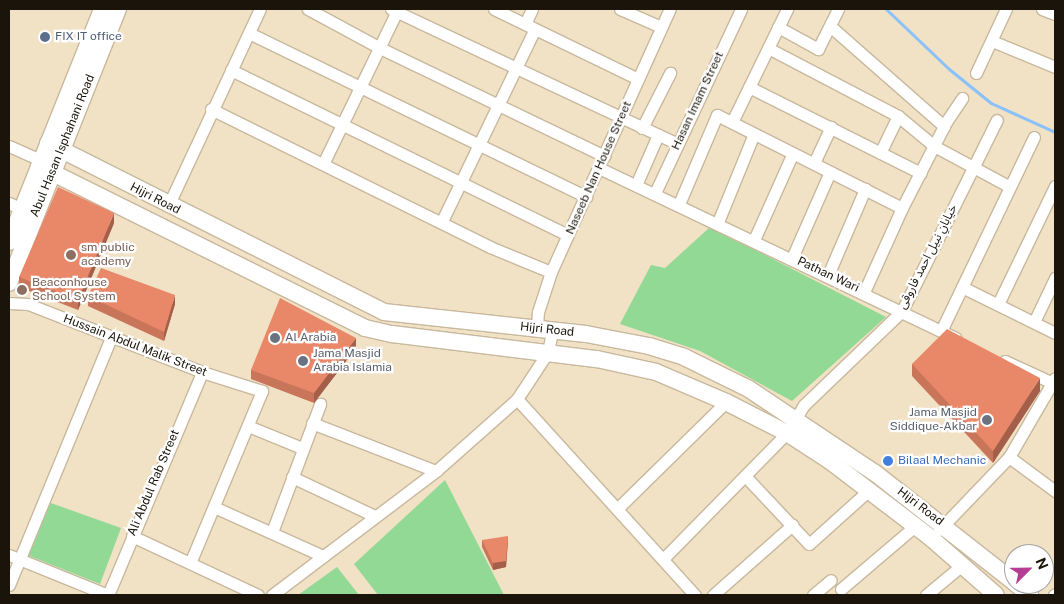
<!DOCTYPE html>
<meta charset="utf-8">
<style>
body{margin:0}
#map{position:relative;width:1064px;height:604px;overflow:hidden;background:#f1e1c5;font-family:"Public Sans","Noto Sans Arabic",sans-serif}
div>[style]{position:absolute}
.green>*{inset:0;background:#91d994}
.stream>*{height:3px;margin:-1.5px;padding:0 1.5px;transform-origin:1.5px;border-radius:1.5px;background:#8ac1fb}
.roads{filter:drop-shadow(1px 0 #c8b89d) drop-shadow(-1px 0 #c8b89d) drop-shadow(0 1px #c8b89d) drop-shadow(0 -1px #c8b89d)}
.street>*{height:11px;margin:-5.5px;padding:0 5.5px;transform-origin:5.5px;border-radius:5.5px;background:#fff}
.secondary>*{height:16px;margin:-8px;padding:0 8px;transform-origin:8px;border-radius:8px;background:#fff}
.wall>*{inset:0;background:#c8755a}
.shaded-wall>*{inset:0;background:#a35f4a}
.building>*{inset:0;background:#e98869}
.dots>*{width:14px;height:14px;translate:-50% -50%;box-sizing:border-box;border:2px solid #fff;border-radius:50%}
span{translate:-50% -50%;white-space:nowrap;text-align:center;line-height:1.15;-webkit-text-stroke:4.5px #fff;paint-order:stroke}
.service-label{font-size:12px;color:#4e5e75}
.left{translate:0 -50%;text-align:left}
.street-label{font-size:12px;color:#1a140a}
.education-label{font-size:12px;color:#785e54}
.worship-label{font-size:12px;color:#5b616d}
.right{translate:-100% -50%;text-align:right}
.shop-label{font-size:12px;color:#366cbe}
.frame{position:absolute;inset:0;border:10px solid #1a140a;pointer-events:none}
.north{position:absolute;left:1004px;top:544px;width:50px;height:50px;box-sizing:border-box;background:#fff;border:1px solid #a3a19d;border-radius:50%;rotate:67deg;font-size:14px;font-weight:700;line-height:20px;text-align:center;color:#1a140a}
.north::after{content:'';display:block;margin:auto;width:18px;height:22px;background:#b53e94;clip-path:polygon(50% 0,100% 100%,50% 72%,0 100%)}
</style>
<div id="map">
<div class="green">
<div style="clip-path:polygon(709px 228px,759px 252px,886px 317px,792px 401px,700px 351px,620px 324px,651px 265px,665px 268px)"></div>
<div style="clip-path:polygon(445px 480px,504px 595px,378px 595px,354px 564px)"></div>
<div style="clip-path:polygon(48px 502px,121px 528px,100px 584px,22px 553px)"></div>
<div style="clip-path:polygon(337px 567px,359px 595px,298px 595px)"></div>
</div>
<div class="stream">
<div style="left:886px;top:9px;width:87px;rotate:43.6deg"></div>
<div style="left:949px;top:69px;width:54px;rotate:39deg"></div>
<div style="left:991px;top:103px;width:70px;rotate:24.4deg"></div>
</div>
<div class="roads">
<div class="street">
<div style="left:308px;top:9px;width:82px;rotate:28.4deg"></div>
<div style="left:380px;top:48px;width:249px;rotate:25.7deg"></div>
<div style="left:391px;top:9px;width:317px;rotate:25.2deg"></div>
<div style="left:494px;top:9px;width:160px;rotate:25.9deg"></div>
<div style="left:620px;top:9px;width:45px;rotate:23.7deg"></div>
<div style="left:1042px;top:9px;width:14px;rotate:21deg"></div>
<div style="left:525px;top:24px;width:17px;rotate:-65deg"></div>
<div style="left:830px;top:26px;width:152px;rotate:41.3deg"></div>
<div style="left:778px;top:27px;width:46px;rotate:28.8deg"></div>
<div style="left:818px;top:49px;width:45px;rotate:-63.4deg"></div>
<div style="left:249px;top:33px;width:375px;rotate:25.9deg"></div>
<div style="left:992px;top:41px;width:68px;rotate:22.4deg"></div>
<div style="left:768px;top:48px;width:147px;rotate:27.6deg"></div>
<div style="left:898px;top:116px;width:41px;rotate:115.9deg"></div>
<div style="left:231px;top:70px;width:375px;rotate:26.1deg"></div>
<div style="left:976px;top:73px;width:71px;rotate:-64.9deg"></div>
<div style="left:749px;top:87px;width:192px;rotate:26.6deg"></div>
<div style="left:211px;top:109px;width:311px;rotate:26.3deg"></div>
<div style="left:490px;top:247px;width:66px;rotate:22.3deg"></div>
<div style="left:898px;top:116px;width:47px;rotate:39.8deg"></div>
<div style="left:934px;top:146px;width:86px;rotate:28.3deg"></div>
<div style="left:732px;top:122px;width:126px;rotate:-64deg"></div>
<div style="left:642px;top:128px;width:62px;rotate:-63deg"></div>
<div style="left:9px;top:146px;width:35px;rotate:24deg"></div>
<div style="left:814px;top:163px;width:40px;rotate:-65deg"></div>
<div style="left:323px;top:164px;width:172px;rotate:-64.2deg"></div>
<div style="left:599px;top:168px;width:395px;rotate:25.5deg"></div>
<div style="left:636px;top:185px;width:55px;rotate:-66.3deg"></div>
<div style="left:655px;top:193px;width:203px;rotate:-64.9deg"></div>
<div style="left:9px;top:203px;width:14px;rotate:25deg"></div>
<div style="left:679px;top:204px;width:97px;rotate:-66.9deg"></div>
<div style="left:717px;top:115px;width:207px;rotate:26.7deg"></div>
<div style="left:168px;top:206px;width:217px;rotate:-65deg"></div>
<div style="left:442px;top:221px;width:213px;rotate:-64.2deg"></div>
<div style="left:718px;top:222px;width:95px;rotate:-67.8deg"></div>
<div style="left:754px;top:240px;width:95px;rotate:-65.9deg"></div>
<div style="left:792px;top:258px;width:94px;rotate:-66.2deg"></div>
<div style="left:828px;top:275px;width:94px;rotate:-66.7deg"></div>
<div style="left:962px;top:287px;width:104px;rotate:26.3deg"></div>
<div style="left:864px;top:292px;width:92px;rotate:-65.7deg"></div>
<div style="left:902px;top:208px;width:97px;rotate:-62.9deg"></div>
<div style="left:946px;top:122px;width:29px;rotate:-56deg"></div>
<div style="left:9px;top:303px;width:19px;rotate:3deg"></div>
<div style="left:28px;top:304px;width:187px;rotate:21.3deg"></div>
<div style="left:202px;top:372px;width:63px;rotate:17.6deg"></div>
<div style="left:262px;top:391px;width:184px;rotate:112.7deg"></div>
<div style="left:998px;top:304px;width:131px;rotate:-64.2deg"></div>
<div style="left:1034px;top:322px;width:49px;rotate:-64.5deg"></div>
<div style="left:537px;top:329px;width:17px;rotate:-87deg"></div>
<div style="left:538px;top:312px;width:42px;rotate:-72deg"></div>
<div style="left:551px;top:272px;width:289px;rotate:-65.7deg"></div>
<div style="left:941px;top:331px;width:215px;rotate:-64.4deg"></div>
<div style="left:1005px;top:361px;width:55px;rotate:24.7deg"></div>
<div style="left:517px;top:399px;width:265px;rotate:47.8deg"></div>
<div style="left:312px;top:423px;width:133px;rotate:21.2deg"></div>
<div style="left:248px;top:426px;width:58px;rotate:22.2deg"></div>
<div style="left:1009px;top:457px;width:57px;rotate:36.5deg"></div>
<div style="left:292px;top:477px;width:92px;rotate:25.2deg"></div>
<div style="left:746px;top:477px;width:92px;rotate:46.8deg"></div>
<div style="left:809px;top:544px;width:81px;rotate:-42deg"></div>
<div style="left:214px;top:507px;width:120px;rotate:24.2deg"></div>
<div style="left:618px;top:508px;width:151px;rotate:-44.5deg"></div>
<div style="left:939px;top:530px;width:101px;rotate:-46.2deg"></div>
<div style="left:1009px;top:457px;width:91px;rotate:-59.8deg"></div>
<div style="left:272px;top:532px;width:137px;rotate:-69.4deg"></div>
<div style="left:132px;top:536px;width:139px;rotate:25.1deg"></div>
<div style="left:9px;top:555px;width:107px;rotate:22deg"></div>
<div style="left:663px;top:559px;width:177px;rotate:-45.5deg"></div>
<div style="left:787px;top:433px;width:33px;rotate:-59deg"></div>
<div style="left:804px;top:405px;width:136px;rotate:-43.8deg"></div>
<div style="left:902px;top:311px;width:213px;rotate:-63.6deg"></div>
<div style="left:9px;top:585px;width:268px;rotate:-67.6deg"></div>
<div style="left:841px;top:589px;width:97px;rotate:-40.4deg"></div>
<div style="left:108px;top:595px;width:242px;rotate:-67.1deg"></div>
<div style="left:272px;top:595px;width:206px;rotate:-37.1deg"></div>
<div style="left:436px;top:471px;width:108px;rotate:-41.6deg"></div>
<div style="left:517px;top:399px;width:56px;rotate:-56.6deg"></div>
<div style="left:548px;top:352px;width:21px;rotate:-79deg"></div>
<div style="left:713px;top:595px;width:106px;rotate:-41.5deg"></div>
<div style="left:813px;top:595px;width:23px;rotate:-40deg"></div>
<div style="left:926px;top:595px;width:47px;rotate:-39.8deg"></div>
<div style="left:1054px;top:595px;width:1px;rotate:-45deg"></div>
</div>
<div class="secondary">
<div style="left:48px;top:143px;width:376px;rotate:26.7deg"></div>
<div style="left:384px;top:312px;width:203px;rotate:6.2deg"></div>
<div style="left:586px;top:334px;width:64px;rotate:10.8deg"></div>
<div style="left:649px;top:346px;width:37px;rotate:17deg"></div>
<div style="left:684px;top:357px;width:72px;rotate:26.2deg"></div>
<div style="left:749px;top:389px;width:151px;rotate:33.7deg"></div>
<div style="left:875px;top:473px;width:177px;rotate:38.1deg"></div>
<div style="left:39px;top:166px;width:364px;rotate:26.4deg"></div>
<div style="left:365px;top:328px;width:28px;rotate:13deg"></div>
<div style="left:392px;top:334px;width:207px;rotate:7deg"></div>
<div style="left:597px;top:359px;width:60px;rotate:12.4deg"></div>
<div style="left:656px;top:372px;width:76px;rotate:23.2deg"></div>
<div style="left:726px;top:402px;width:68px;rotate:26.9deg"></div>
<div style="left:787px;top:433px;width:51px;rotate:33.1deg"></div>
<div style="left:830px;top:461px;width:127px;rotate:37.3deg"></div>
<div style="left:931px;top:538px;width:86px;rotate:41.2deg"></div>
<div style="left:9px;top:242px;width:251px;rotate:-68.2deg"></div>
<div style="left:9px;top:283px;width:295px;rotate:-68.3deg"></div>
<div style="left:1016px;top:584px;width:18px;rotate:38deg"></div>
</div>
</div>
<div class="wall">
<div style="clip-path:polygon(114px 223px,78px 310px,19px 287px,19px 277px)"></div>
<div style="clip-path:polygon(88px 296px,175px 304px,164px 341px,88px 306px)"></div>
<div style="clip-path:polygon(356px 348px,314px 403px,251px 379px,251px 370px)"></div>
<div style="clip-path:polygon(912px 364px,1040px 391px,993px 463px,912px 376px)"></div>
<div style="clip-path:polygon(482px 540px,508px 542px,506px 567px,493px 570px,482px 547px)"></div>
</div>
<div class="shaded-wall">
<div style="clip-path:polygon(114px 213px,114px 223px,78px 310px,78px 300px)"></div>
<div style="clip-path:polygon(175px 295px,175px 304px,164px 341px,164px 332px)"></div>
<div style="clip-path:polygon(356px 338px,356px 348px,314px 403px,314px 393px)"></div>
<div style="clip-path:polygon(1040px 378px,1040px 391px,993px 463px,993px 451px)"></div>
<div style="clip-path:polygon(508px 536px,506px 567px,493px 570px,493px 563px)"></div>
</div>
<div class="building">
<div style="clip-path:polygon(58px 187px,114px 213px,78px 300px,19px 277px)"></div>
<div style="clip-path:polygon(101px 268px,175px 295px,164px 332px,88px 296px)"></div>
<div style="clip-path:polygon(280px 298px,356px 338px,314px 393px,251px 370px)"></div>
<div style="clip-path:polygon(947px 329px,1040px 378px,993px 451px,912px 364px)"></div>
<div style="clip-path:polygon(508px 536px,506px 561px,493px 563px,482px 540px)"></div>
</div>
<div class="dots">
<div style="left:45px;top:37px;background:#5c6f8a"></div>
<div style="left:71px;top:255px;background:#8d6e63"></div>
<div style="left:22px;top:290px;background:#8d6e63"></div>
<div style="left:275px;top:338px;background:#6b7280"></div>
<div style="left:303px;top:361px;background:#6b7280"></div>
<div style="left:987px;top:420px;background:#6b7280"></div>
<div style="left:888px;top:461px;background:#3f7fe0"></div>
</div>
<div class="service-label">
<span class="left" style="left:55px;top:37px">FIX IT office</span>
</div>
<div class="street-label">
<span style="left:698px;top:101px;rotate:-65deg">Hasan Imam Street</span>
<span style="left:63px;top:146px;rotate:-68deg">Abul Hasan Isphahani Road</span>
<span style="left:599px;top:168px;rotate:-66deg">Naseeb Nan House Street</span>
<span style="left:155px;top:199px;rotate:27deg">Hijri Road</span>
<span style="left:928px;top:257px;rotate:-63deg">خیابانِ نبیل احمد فاروقی</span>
<span style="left:828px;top:275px;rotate:25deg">Pathan Wari</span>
<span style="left:547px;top:330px;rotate:6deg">Hijri Road</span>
<span style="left:135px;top:346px;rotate:21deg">Hussain Abdul Malik Street</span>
<span style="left:154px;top:483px;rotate:-67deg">Ali Abdul Rab Street</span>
<span style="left:920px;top:507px;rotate:37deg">Hijri Road</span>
</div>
<div class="education-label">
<span class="left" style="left:81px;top:255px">sm public<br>academy</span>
<span class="left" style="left:32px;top:290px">Beaconhouse<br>School System</span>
</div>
<div class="worship-label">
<span class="left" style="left:285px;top:338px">Al Arabia</span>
<span class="left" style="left:313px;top:361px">Jama Masjid<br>Arabia Islamia</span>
<span class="right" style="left:977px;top:420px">Jama Masjid<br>Siddique-Akbar</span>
</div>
<div class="shop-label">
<span class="left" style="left:898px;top:461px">Bilaal Mechanic</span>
</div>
<div class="frame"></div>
<div class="north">N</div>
</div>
